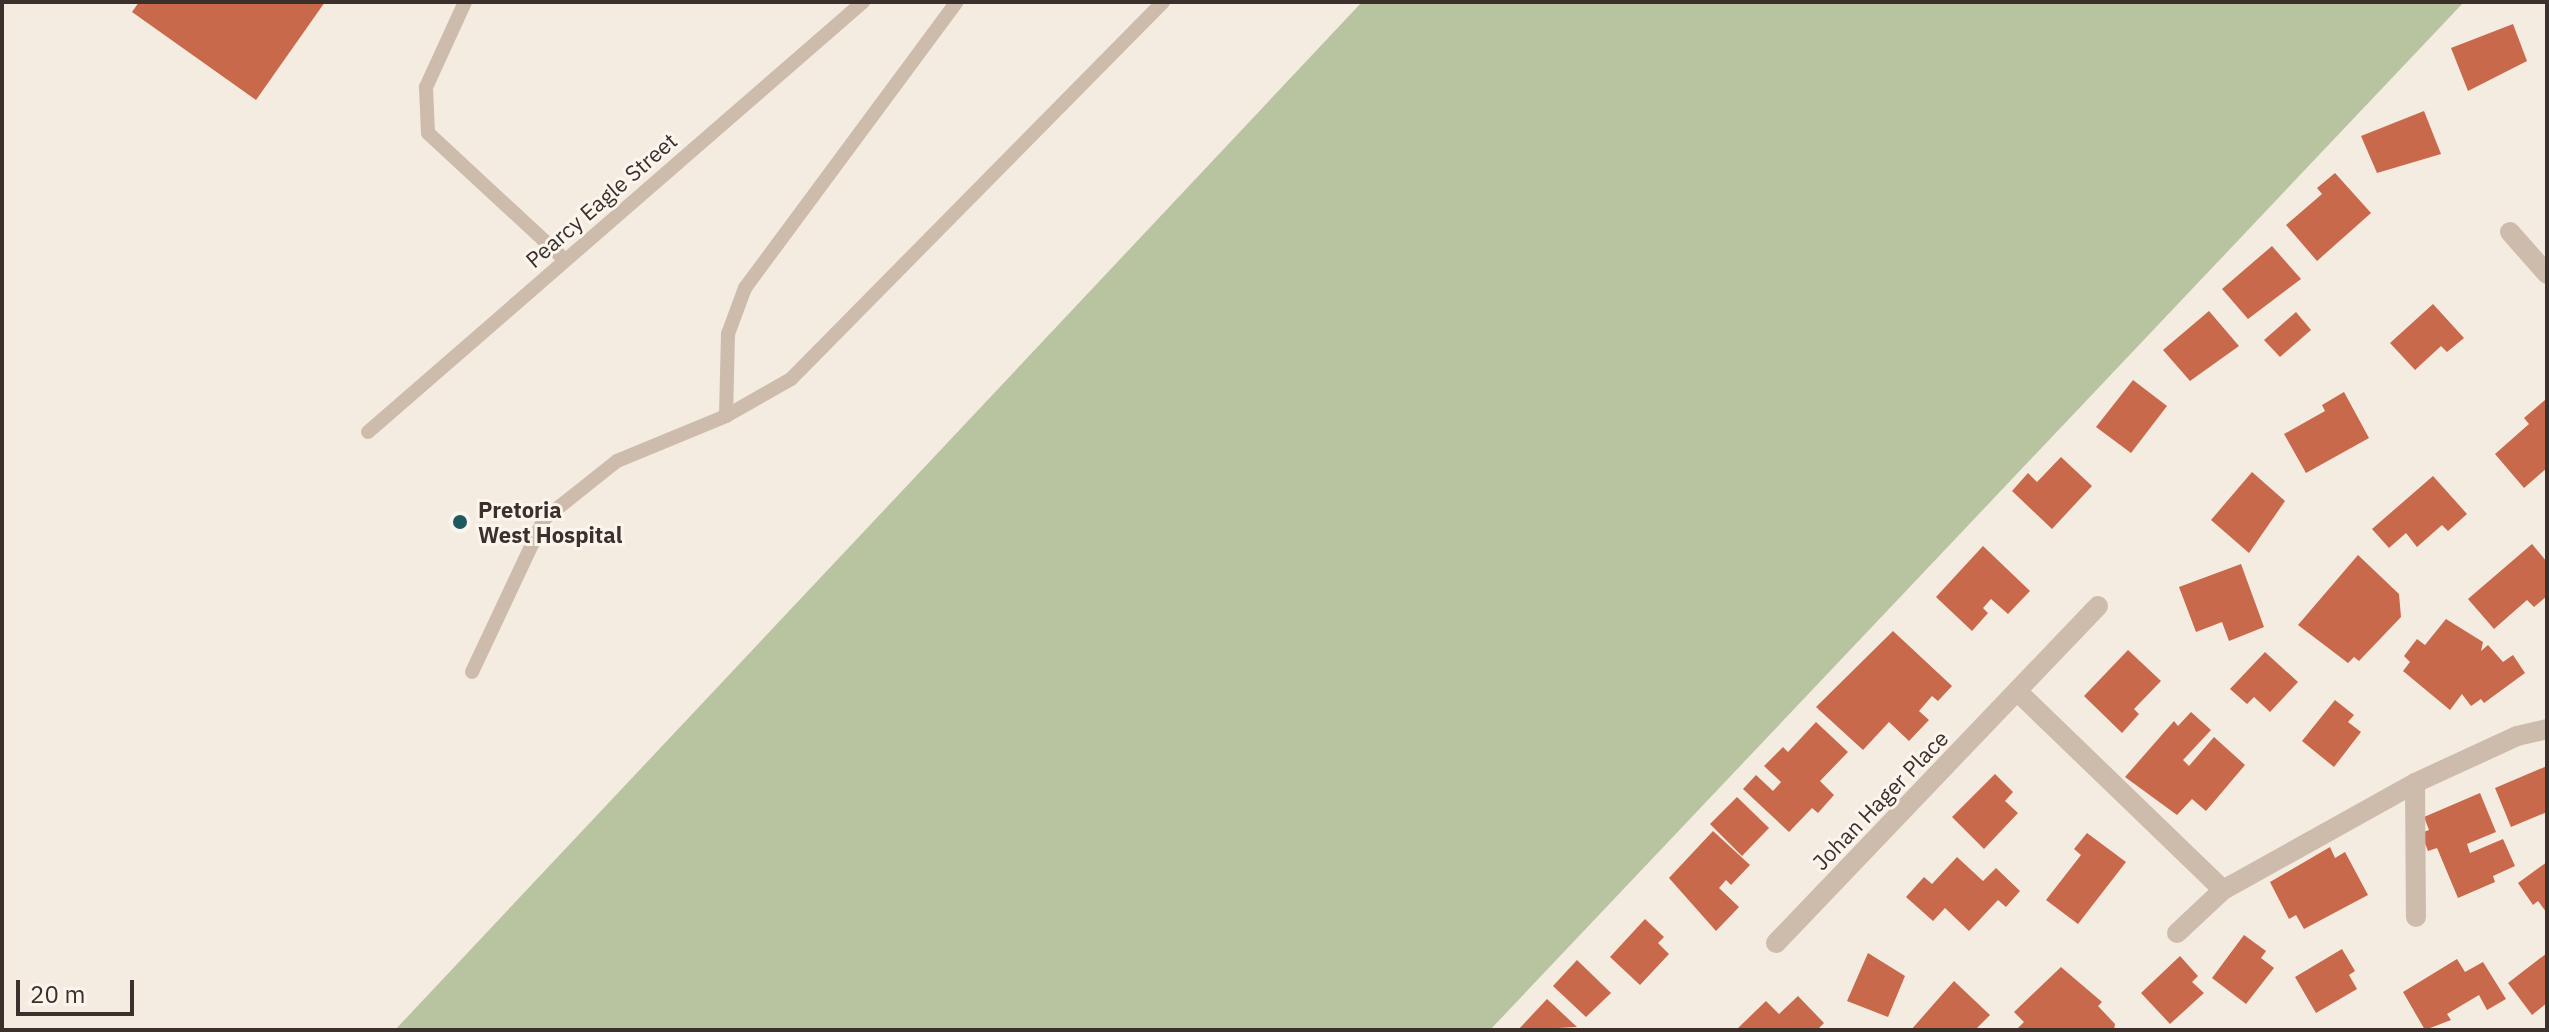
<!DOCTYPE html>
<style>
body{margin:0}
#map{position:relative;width:2549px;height:1032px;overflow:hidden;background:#f4ebe1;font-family:"IBM Plex Sans",sans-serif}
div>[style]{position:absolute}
.green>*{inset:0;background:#b8c4a0}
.building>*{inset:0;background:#c8694b}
.service>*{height:14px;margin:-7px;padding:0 7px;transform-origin:7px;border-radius:7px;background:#cdbbac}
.minor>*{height:20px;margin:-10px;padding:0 10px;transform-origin:10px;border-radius:10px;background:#cdbbac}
.dots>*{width:22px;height:22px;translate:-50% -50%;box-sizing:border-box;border:4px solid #fbf5ee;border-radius:50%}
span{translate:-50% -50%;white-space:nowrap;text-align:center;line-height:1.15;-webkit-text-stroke:6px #fbf5ee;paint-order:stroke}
.street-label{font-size:22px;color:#3b302b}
.poi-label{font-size:22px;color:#3b302b;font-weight:700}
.left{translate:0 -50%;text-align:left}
.frame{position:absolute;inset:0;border:4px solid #3b302b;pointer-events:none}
.scale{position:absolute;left:16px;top:980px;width:118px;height:36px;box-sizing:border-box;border:4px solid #3b302b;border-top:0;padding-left:10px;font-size:24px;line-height:28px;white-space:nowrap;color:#3b302b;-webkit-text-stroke:6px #fbf5ee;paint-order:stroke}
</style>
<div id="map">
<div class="green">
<div style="clip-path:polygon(1362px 2px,2464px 2px,1490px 1030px,395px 1030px)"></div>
</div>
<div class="building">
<div style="clip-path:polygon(139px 2px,325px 2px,256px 100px,132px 12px)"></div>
<div style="clip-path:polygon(2513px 24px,2527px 61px,2468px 91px,2451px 48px)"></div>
<div style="clip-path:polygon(2424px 111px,2441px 154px,2377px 173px,2361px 136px)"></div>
<div style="clip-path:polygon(2335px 173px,2371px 213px,2317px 261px,2286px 225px,2322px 194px,2317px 188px)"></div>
<div style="clip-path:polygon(2272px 246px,2301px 279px,2248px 319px,2222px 289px)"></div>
<div style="clip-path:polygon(2433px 304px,2464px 338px,2447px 352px,2441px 346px,2415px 370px,2390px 343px)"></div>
<div style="clip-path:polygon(2209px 311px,2239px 346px,2190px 381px,2163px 350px)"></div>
<div style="clip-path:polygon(2296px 312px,2311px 330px,2280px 357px,2264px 340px)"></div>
<div style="clip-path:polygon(2133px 380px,2167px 406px,2131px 453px,2096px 427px)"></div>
<div style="clip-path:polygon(2344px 392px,2369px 438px,2306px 473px,2284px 434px,2325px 411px,2322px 405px)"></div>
<div style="clip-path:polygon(2545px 400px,2547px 468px,2524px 488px,2495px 454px,2529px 424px,2524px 418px)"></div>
<div style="clip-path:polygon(2061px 457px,2092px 486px,2052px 529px,2012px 491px,2028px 473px,2037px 482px)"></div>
<div style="clip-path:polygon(2252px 472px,2285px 501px,2249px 553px,2211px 520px)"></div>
<div style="clip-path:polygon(2433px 476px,2467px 514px,2448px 531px,2442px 525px,2417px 547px,2406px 533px,2389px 548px,2372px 529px)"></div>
<div style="clip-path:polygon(2532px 544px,2547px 562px,2547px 596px,2534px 607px,2527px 600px,2494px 629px,2468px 599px)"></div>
<div style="clip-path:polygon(1983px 546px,2030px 591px,2008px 614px,1991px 599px,1983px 608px,1988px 613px,1972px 631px,1936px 597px)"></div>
<div style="clip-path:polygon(2358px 555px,2399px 594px,2401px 617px,2359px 661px,2354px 657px,2348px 663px,2298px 625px)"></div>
<div style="clip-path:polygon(2241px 564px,2264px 627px,2229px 641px,2222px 622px,2196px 632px,2179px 587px)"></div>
<div style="clip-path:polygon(2446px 619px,2483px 642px,2481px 651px,2488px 645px,2503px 662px,2513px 655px,2525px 673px,2484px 703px,2481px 699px,2471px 706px,2462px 694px,2450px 710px,2403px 671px,2410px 662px,2404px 656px,2417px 639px,2425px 645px)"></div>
<div style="clip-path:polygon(1893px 631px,1952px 686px,1938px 701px,1932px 696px,1919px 711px,1929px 720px,1909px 741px,1889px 722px,1863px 750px,1816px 707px)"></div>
<div style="clip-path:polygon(2128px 650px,2161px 681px,2134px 709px,2139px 714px,2122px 733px,2084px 696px)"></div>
<div style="clip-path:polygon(2265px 652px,2298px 682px,2270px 712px,2254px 697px,2247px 704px,2230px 689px)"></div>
<div style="clip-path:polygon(2335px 700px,2354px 715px,2348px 722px,2361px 732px,2334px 767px,2302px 741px)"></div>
<div style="clip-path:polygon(2191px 712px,2211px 730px,2183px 760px,2189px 766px,2214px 737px,2245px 765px,2206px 811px,2192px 799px,2177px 815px,2125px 777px,2174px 721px,2178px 726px)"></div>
<div style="clip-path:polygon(1816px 722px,1848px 752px,1820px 781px,1834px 795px,1818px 813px,1812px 808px,1789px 832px,1743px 789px,1756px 775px,1773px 791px,1781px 782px,1764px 766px,1783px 747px,1788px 752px)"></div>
<div style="clip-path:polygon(2547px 766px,2547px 812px,2511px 827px,2495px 788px)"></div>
<div style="clip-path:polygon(1995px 774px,2013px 792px,2005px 801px,2018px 813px,1984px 849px,1952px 817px)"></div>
<div style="clip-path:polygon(2480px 793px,2496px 832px,2467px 844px,2470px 853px,2503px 839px,2515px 866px,2493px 876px,2495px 882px,2458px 898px,2437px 848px,2428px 851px,2421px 833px,2429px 830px,2424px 817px)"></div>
<div style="clip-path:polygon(1737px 797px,1769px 828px,1742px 856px,1710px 824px)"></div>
<div style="clip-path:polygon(1713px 831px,1750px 865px,1731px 885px,1726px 880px,1719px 888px,1739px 907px,1716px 931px,1669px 878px)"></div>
<div style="clip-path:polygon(2087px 833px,2126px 862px,2078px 924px,2046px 900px,2081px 855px,2074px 849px)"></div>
<div style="clip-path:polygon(2330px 847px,2335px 858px,2345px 852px,2368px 895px,2304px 929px,2296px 915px,2289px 919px,2270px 882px)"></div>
<div style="clip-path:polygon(1957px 857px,1983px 881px,1996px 868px,2020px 891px,2006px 907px,1998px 900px,1969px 931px,1945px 908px,1933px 921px,1906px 897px,1924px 877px,1932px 884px)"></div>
<div style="clip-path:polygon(2547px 862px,2547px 913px,2538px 901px,2533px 905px,2518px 883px)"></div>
<div style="clip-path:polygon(1645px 919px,1664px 937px,1658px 943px,1669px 954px,1640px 985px,1610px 957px)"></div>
<div style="clip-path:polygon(2244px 935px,2266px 951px,2261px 958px,2274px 968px,2246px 1004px,2212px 978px)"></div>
<div style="clip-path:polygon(2342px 949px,2355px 971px,2349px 975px,2357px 989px,2316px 1013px,2295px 977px)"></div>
<div style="clip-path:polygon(1868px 953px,1905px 976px,1888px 1017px,1847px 1001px)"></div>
<div style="clip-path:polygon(2547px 953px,2547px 1003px,2532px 1015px,2508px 983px)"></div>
<div style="clip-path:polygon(2180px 956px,2198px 976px,2192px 982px,2204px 993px,2170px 1024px,2141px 993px)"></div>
<div style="clip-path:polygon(2457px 959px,2465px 972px,2483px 962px,2506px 999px,2487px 1010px,2479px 995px,2447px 1014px,2451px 1020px,2425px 1030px,2403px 992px)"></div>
<div style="clip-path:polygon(1577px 960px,1611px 993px,1586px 1017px,1553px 986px)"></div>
<div style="clip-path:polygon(2061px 967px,2102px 1002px,2098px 1006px,2115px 1024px,2114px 1030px,2016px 1030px,2024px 1022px,2014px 1012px)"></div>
<div style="clip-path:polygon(1954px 981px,1990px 1015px,1975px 1030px,1911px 1030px)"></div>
<div style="clip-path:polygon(1798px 996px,1824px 1023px,1817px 1030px,1736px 1030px,1766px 1001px,1779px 1014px)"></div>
<div style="clip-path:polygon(1547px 999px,1577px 1027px,1518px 1030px)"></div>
</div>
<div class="service">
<div style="left:465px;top:2px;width:94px;rotate:114.6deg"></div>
<div style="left:426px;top:87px;width:46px;rotate:87.5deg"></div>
<div style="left:428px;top:133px;width:187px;rotate:42.8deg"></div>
<div style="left:726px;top:416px;width:82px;rotate:-88.6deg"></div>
<div style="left:728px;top:334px;width:49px;rotate:-69.7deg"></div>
<div style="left:745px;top:288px;width:356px;rotate:-53.5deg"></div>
<div style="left:368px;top:432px;width:656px;rotate:-40.98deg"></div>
<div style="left:472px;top:672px;width:169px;rotate:-64.8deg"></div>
<div style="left:544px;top:519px;width:93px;rotate:-38.5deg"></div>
<div style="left:617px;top:461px;width:118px;rotate:-22.4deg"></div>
<div style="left:726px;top:416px;width:75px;rotate:-29.6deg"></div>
<div style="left:791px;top:379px;width:530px;rotate:-45.38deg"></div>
</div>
<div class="minor">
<div style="left:2510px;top:232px;width:56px;rotate:48.6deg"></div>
<div style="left:2017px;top:691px;width:286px;rotate:44deg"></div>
<div style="left:2415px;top:783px;width:134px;rotate:89.6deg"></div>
<div style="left:2177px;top:933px;width:63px;rotate:-43.1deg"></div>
<div style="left:2223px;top:890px;width:220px;rotate:-29.1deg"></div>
<div style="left:2415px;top:783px;width:112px;rotate:-24.7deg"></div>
<div style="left:2517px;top:736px;width:31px;rotate:-13deg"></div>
<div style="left:1776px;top:943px;width:466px;rotate:-46.3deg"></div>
</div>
<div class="dots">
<div style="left:460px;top:522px;background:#1f5a5e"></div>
</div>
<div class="street-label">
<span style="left:601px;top:200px;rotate:-41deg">Pearcy Eagle Street</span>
<span style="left:1880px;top:800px;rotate:-46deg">Johan Hager Place</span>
</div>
<div class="poi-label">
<span class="left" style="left:478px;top:522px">Pretoria<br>West Hospital</span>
</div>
<div class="frame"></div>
<div class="scale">20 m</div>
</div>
